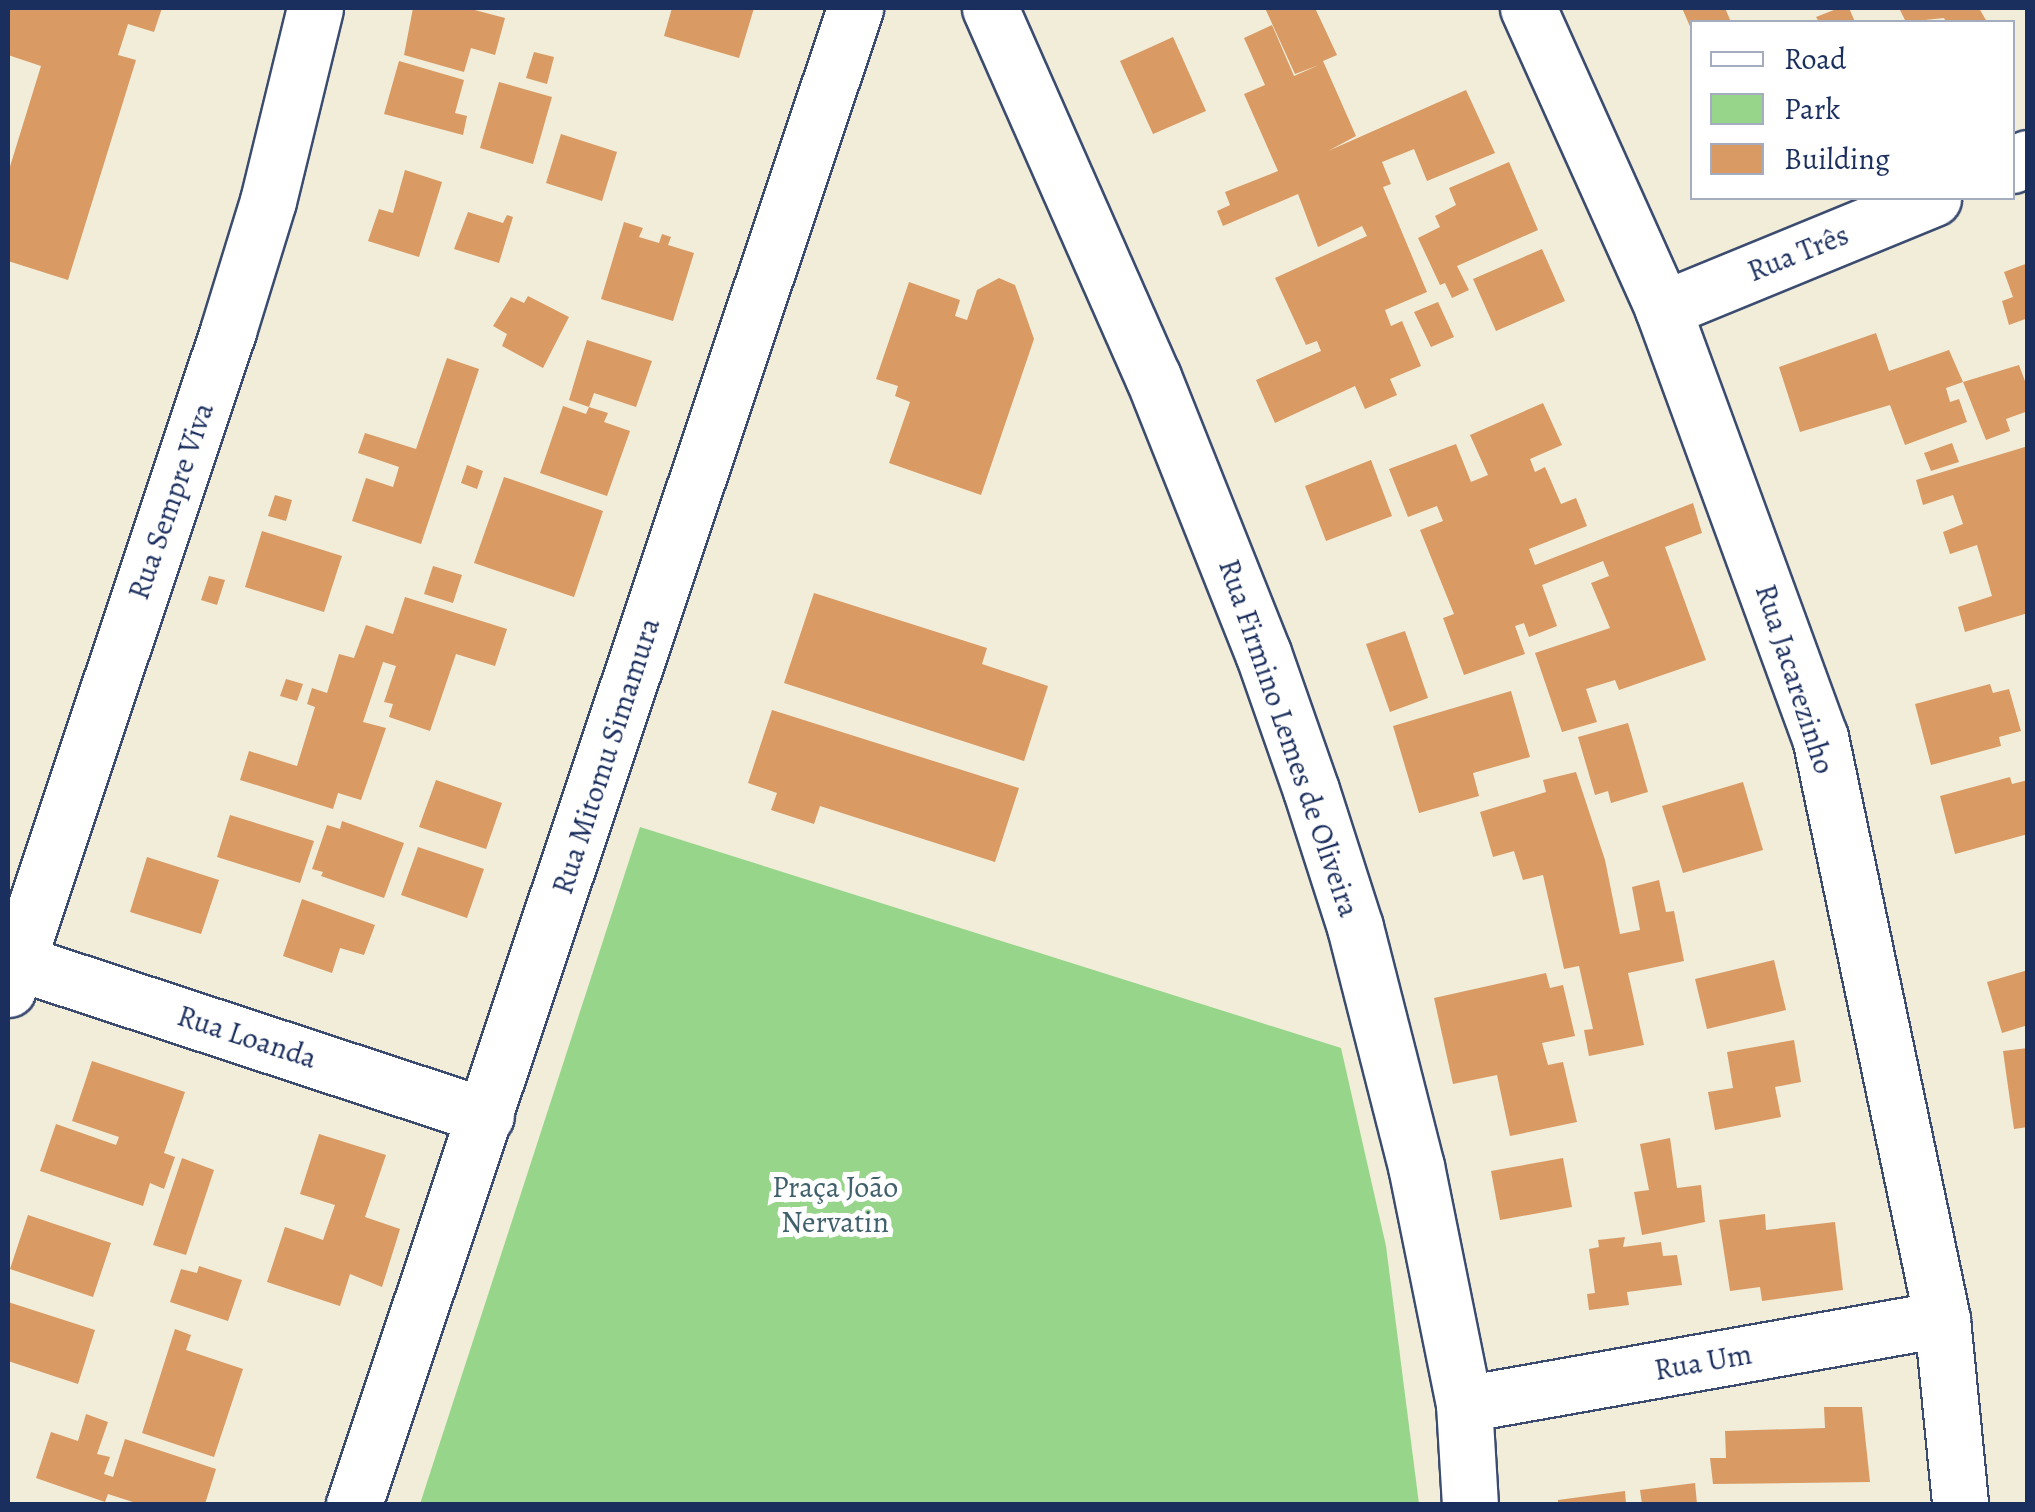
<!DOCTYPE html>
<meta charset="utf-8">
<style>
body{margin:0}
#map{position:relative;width:2035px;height:1512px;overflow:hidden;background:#f1edd9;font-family:Alegreya,serif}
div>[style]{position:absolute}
.green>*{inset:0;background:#96d58a}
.building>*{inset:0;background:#d99a64}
.roads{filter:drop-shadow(2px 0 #3b4c70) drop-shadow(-2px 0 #3b4c70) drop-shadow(0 2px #3b4c70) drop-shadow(0 -2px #3b4c70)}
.minor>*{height:55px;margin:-27.5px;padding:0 27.5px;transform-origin:27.5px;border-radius:27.5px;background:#fff}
span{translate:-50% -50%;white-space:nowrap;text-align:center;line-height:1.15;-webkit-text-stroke:10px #fff;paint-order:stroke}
.street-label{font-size:30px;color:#1b2f5e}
.park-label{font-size:30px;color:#40616b}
.frame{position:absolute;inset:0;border:10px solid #1b2f5e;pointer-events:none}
.legend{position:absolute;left:1690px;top:20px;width:325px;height:180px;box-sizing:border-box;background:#fff;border:2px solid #a4acbf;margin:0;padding:12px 18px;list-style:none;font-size:30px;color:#1b2f5e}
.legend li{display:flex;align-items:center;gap:20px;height:50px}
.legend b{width:50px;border:2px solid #a4acbf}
</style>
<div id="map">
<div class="green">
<div style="clip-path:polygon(640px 827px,1341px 1048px,1386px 1246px,1419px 1504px,420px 1504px)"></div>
</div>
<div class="building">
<div style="clip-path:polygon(8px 8px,162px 8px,154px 32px,128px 24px,118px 55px,136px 60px,68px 280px,8px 261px,8px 173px,41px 66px,8px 55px)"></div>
<div style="clip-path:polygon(413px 8px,467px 8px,505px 18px,495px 55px,471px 48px,464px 72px,404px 55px)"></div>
<div style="clip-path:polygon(672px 8px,754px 8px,739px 58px,664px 36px)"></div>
<div style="clip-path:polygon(1265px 8px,1315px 8px,1337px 55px,1323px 61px,1356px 136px,1328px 151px,1466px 90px,1495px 153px,1427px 181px,1414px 149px,1382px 162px,1391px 184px,1383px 187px,1427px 292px,1385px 310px,1391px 326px,1402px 321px,1421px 366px,1390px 379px,1397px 395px,1365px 409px,1355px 386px,1275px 423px,1256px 380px,1321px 351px,1317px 341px,1306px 345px,1275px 278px,1367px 236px,1362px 226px,1318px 247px,1298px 194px,1223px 226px,1217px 211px,1230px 205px,1225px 192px,1278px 171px,1244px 94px,1265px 85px,1244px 38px,1272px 25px,1294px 76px,1319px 65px,1295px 74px)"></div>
<div style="clip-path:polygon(1682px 8px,1725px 8px,1731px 22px,1692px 22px,1692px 31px)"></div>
<div style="clip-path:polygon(1839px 8px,1849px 8px,1855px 22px,1819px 22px,1816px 17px)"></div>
<div style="clip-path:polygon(1899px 8px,1979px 8px,1987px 22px,1946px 22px,1944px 18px,1906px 22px)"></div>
<div style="clip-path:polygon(1173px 37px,1206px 111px,1153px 134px,1120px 61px)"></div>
<div style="clip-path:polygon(534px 52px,554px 57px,547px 84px,526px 78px)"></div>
<div style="clip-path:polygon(399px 61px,464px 80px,455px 113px,467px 116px,463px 135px,384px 114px)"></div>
<div style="clip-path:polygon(499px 82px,552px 97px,533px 164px,480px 148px)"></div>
<div style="clip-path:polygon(561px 134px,617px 152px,602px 201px,546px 183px)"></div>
<div style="clip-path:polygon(1509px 162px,1538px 230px,1457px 266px,1469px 290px,1452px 298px,1445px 283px,1440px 285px,1418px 238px,1440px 227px,1435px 216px,1456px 205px,1449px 188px)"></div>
<div style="clip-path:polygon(405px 170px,442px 182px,419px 257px,368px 241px,379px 209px,393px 213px)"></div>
<div style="clip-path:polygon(468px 212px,503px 223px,507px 215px,513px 217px,499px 263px,454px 249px)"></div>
<div style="clip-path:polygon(624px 222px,643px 228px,639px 237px,659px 243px,662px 234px,671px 237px,668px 245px,694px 253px,673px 321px,601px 299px)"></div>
<div style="clip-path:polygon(1542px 249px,1565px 301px,1496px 331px,1473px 279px)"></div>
<div style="clip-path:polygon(2028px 263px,2028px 318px,2009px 325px,2002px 301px,2013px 297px,2004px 272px)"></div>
<div style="clip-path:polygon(999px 278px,1015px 285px,1034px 339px,981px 495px,889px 463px,910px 402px,895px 396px,898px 386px,876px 379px,909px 282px,960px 300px,955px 316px,967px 320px,977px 290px)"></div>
<div style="clip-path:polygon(528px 296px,569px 317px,543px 368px,502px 346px,507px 334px,493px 326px,511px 297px,524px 303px)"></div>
<div style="clip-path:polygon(1438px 302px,1454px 337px,1431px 347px,1414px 312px)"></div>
<div style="clip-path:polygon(1876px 333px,1889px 371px,1949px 350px,1963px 382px,1946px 388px,1950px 402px,1959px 399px,1967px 422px,1905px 445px,1890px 405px,1800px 432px,1779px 367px)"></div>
<div style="clip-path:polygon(587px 340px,652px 361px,636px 407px,594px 393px,589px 407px,608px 413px,604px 422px,630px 431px,607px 496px,540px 473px,563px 406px,586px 414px,589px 407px,569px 400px)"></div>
<div style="clip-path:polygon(447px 358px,479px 369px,421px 544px,352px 521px,366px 478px,393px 487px,399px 467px,358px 453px,365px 433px,416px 449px)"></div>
<div style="clip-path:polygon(2019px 365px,2028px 389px,2028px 411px,2006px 419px,2010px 431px,1986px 440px,1963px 382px)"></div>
<div style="clip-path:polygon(1543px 403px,1562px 445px,1530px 459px,1535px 472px,1545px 467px,1561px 504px,1576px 498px,1587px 526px,1529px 549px,1535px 565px,1693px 503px,1702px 533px,1665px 547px,1706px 660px,1619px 690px,1615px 680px,1586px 689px,1597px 722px,1562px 732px,1535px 653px,1610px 628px,1591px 583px,1609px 576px,1603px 561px,1542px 585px,1557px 626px,1529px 637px,1524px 623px,1515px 626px,1525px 654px,1464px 675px,1443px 618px,1454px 614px,1420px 530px,1443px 521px,1437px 506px,1408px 517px,1389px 469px,1456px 444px,1471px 482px,1488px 475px,1470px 435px)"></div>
<div style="clip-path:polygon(1952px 443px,1959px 462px,1931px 471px,1924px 453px)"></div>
<div style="clip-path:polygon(2028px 446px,2028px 613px,1965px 632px,1958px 607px,1992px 596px,1977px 545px,1950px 554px,1943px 532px,1963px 524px,1953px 495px,1923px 505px,1916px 480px)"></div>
<div style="clip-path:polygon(1371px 460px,1392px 516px,1326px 541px,1305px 486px)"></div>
<div style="clip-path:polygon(467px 465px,483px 471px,477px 489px,461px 483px)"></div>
<div style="clip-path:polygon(504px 477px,603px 511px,574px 597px,474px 563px)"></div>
<div style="clip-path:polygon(275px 495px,292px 500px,286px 521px,268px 516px)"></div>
<div style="clip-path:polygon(262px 531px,342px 556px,324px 612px,245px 587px)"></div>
<div style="clip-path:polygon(433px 566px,462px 575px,453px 603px,424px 594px)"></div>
<div style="clip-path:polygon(209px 576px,225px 580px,217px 605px,201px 600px)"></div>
<div style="clip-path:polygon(814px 593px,987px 648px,982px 664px,1048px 686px,1024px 761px,784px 683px)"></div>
<div style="clip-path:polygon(405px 597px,507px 629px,495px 666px,456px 654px,430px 731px,389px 717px,393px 704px,384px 702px,396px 666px,383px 662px,363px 722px,386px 728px,361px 800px,338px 793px,333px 809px,240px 780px,249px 751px,297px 766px,315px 707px,307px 704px,312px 688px,327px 693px,339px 654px,354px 658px,366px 625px,393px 634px)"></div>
<div style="clip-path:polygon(1405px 631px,1428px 698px,1390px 712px,1366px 644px)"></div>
<div style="clip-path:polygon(286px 679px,303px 684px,297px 701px,280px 696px)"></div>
<div style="clip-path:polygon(1990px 684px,1993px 693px,2009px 689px,2021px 731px,1999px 737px,2001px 746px,1931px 765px,1915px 704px)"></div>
<div style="clip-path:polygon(1511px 691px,1530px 757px,1473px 773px,1479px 796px,1419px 813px,1393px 726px)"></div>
<div style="clip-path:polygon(772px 710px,1019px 788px,995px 862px,820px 806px,814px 824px,771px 810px,777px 793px,748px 783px)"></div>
<div style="clip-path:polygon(1628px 723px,1648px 792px,1611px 803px,1608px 791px,1595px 795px,1578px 737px)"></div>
<div style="clip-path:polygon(1576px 772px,1605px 860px,1620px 934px,1640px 930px,1632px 887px,1659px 880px,1666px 912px,1674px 911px,1684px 961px,1628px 973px,1644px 1045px,1589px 1056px,1584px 1030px,1593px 1029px,1579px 966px,1564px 969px,1543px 875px,1523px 880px,1514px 851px,1493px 857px,1480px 812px,1546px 792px,1543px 780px)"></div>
<div style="clip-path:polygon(2010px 777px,2012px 784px,2028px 780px,2028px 834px,1955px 854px,1940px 796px)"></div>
<div style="clip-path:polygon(436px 780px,502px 803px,486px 849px,419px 827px)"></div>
<div style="clip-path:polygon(1743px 782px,1763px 850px,1683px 873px,1662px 806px)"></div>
<div style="clip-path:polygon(230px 815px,314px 841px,300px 883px,217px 857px)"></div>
<div style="clip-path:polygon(342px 821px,404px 843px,384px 898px,321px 876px,323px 872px,312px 869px,327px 825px,340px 829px)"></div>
<div style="clip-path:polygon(418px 847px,484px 869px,467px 918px,401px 895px)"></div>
<div style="clip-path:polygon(147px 857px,219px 880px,201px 934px,130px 912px)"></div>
<div style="clip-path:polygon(302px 899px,375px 925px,364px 955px,340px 948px,332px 973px,283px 956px)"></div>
<div style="clip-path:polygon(1774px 960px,1786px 1010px,1707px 1029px,1695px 979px)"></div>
<div style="clip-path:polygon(2028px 970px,2028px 1025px,2002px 1033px,1987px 982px)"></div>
<div style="clip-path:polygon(1546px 973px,1550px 988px,1563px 985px,1575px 1036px,1542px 1043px,1548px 1065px,1563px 1062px,1577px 1122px,1510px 1136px,1497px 1075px,1453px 1084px,1434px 998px)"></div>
<div style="clip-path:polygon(1794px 1040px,1801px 1082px,1775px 1087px,1781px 1117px,1715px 1130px,1708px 1092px,1733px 1088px,1727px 1052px)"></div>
<div style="clip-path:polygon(2028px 1048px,2028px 1127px,2014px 1129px,2003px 1051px)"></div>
<div style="clip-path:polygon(92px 1061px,185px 1092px,164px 1153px,175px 1157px,164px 1189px,150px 1183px,143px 1206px,40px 1171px,56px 1124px,116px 1145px,119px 1137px,72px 1121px)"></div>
<div style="clip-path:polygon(319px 1134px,386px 1155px,365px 1217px,400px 1229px,382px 1287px,350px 1274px,340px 1306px,267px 1282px,285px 1227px,323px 1240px,335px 1205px,300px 1194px)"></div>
<div style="clip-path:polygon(1670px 1138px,1677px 1188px,1701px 1185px,1705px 1222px,1642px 1235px,1634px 1192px,1649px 1190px,1640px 1144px)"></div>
<div style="clip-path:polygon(182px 1158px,214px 1170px,186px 1255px,153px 1245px)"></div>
<div style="clip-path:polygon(1563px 1158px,1572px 1207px,1500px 1220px,1491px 1171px)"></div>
<div style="clip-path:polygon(1765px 1214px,1766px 1230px,1835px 1222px,1843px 1290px,1762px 1301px,1760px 1287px,1730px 1291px,1719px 1220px)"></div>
<div style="clip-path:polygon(28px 1215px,111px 1243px,93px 1297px,10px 1269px)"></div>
<div style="clip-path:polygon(1625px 1237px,1623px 1247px,1661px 1242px,1663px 1256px,1677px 1255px,1682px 1285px,1627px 1292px,1629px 1305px,1589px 1310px,1587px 1294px,1595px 1293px,1589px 1249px,1599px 1247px,1598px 1240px)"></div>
<div style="clip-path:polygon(199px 1266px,242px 1280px,228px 1321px,170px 1302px,181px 1269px,197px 1273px)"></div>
<div style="clip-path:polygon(8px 1302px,95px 1330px,78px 1384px,8px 1361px)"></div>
<div style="clip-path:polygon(175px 1329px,191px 1335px,186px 1350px,243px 1369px,214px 1457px,142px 1433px)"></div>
<div style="clip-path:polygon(1824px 1407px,1862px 1407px,1870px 1482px,1713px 1484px,1710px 1458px,1726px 1458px,1725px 1431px,1825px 1428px)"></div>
<div style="clip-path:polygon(86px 1414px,108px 1422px,97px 1454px,110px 1457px,104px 1474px,113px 1477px,125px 1439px,216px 1469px,205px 1504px,139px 1504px,108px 1494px,105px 1502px,36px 1478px,51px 1432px,78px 1441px)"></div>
<div style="clip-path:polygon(1695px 1483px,1697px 1504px,1642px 1504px,1640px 1490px)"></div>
<div style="clip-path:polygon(1625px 1491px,1626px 1504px,1558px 1504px,1558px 1500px)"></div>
</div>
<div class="roads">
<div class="minor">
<div style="left:990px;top:8px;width:403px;rotate:66.2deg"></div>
<div style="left:1153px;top:377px;width:297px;rotate:68.3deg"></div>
<div style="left:1263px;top:653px;width:145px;rotate:70.7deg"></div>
<div style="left:1311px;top:790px;width:144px;rotate:72.2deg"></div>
<div style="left:1355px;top:927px;width:247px;rotate:75.7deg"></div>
<div style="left:1416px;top:1166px;width:243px;rotate:78.6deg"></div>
<div style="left:1464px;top:1404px;width:100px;rotate:86.6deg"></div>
<div style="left:1528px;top:8px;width:330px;rotate:65.8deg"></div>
<div style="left:1663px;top:309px;width:456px;rotate:69.9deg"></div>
<div style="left:1820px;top:737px;width:595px;rotate:78.16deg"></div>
<div style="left:1942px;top:1319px;width:186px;rotate:84.4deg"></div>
<div style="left:2012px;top:165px;width:17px;rotate:-24deg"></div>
<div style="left:1663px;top:309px;width:292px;rotate:-22.3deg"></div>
<div style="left:8px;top:959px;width:503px;rotate:18.18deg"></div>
<div style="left:8px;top:989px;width:694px;rotate:-71.51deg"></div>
<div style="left:228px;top:331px;width:136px;rotate:-72.9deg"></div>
<div style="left:268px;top:201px;width:199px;rotate:-76.3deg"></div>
<div style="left:1464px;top:1404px;width:485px;rotate:-10.1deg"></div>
<div style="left:354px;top:1504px;width:1578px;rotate:-71.48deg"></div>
</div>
</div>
<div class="street-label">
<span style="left:1798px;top:253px;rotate:-22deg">Rua Três</span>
<span style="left:171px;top:501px;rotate:-71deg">Rua Sempre Viva</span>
<span style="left:1795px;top:679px;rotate:72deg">Rua Jacarezinho</span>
<span style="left:1289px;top:738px;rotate:71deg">Rua Firmino Lemes de Oliveira</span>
<span style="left:606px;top:756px;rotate:-72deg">Rua Mitomu Simamura</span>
<span style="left:247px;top:1037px;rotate:18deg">Rua Loanda</span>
<span style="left:1703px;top:1362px;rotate:-10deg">Rua Um</span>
</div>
<div class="park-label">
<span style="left:835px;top:1204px">Praça João<br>Nervatin</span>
</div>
<div class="frame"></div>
<ul class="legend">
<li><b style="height:12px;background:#fff"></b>Road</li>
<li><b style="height:28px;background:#96d58a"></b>Park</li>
<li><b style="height:28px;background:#d99a64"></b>Building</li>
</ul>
</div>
